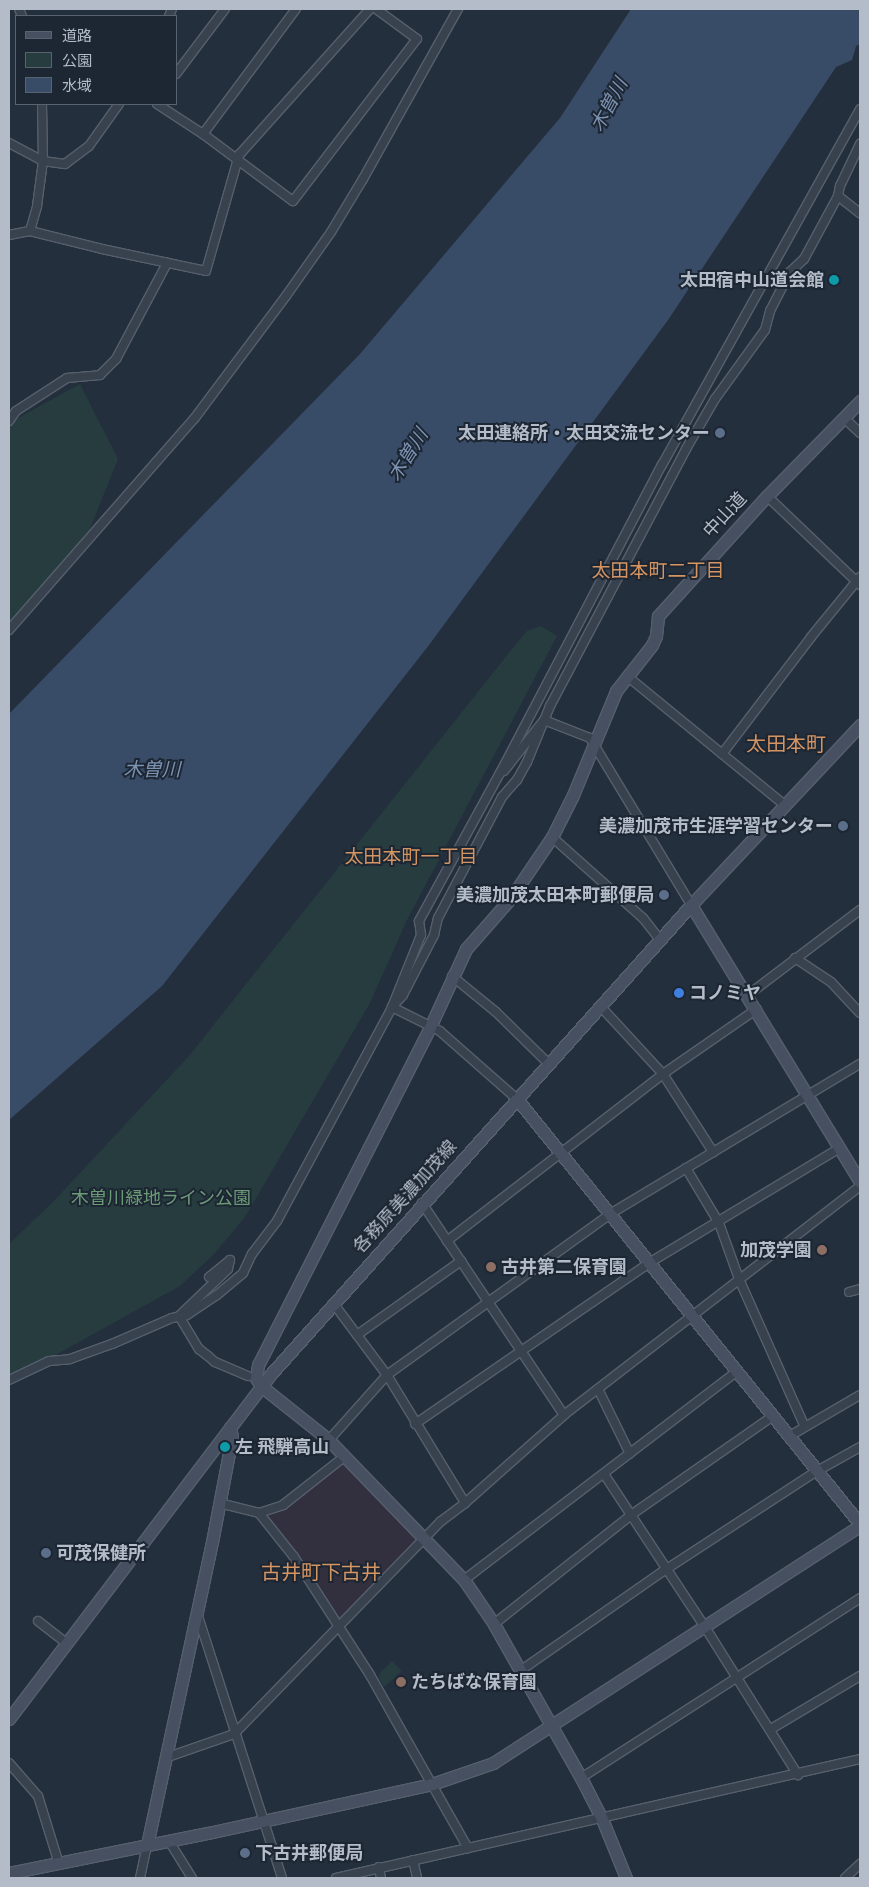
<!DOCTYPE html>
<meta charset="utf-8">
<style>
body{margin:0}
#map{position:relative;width:869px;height:1887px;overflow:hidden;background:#242f3e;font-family:Figtree,"Noto Sans JP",sans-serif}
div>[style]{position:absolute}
.medical>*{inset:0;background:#32303f}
.green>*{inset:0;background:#263c3f}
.water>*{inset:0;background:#394c67}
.roads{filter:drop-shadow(1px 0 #565f6c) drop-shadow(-1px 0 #565f6c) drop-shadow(0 1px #565f6c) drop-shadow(0 -1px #565f6c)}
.street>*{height:8px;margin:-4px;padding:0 4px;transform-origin:4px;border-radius:4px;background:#38414e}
.secondary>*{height:11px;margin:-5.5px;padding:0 5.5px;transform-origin:5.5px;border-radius:5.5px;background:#465061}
.dots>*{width:14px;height:14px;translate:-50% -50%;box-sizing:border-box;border:2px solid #1d2633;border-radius:50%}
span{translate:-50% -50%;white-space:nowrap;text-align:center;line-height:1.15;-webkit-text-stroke:4px #1d2633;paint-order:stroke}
.poi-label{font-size:18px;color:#b4bcc9;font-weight:700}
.right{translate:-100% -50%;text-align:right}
.left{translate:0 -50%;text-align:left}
.street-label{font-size:18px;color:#b4bcc9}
.park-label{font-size:18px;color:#6b9a76}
.water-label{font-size:19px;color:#7c92b1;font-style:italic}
.neighbourhood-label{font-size:19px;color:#d59563}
.quarter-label{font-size:20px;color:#d59563}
.frame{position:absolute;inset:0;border:10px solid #b4bcc9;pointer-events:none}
.legend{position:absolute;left:15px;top:15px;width:162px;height:90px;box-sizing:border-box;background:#1d2633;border:1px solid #59626f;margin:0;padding:6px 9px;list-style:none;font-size:15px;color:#b4bcc9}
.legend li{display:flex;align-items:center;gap:10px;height:25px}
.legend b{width:25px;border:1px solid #59626f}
</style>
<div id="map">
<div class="medical">
<div style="clip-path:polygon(338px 1464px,343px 1464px,416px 1539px,416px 1542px,341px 1620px,316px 1582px,267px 1516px)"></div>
</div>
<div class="green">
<div style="clip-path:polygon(80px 384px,118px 459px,83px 546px,9px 634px,9px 423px)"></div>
<div style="clip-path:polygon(541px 626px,557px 636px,407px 920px,370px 1003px,245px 1217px,214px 1254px,180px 1286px,50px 1358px,9px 1376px,9px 1244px,53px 1202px,189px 1056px,516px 644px,527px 631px)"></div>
<div style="clip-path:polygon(392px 1661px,402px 1671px,384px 1687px,379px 1678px,380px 1673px)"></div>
</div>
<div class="water">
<div style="clip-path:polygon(631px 9px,860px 9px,860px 44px,856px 46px,852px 60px,836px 67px,668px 320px,429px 645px,162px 986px,9px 1120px,9px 714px,360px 354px,560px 118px)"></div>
</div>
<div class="roads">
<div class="street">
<div style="left:19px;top:9px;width:8px;rotate:67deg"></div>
<div style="left:169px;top:16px;width:8px;rotate:-67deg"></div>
<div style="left:176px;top:74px;width:81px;rotate:-53deg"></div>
<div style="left:157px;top:104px;width:55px;rotate:33.1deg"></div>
<div style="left:203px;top:134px;width:112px;rotate:36.7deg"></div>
<div style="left:293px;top:201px;width:204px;rotate:-52.6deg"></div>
<div style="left:417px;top:39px;width:51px;rotate:-143.8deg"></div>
<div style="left:203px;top:134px;width:156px;rotate:-53.4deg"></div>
<div style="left:9px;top:143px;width:38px;rotate:28deg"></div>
<div style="left:43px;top:161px;width:22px;rotate:8deg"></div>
<div style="left:65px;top:164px;width:30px;rotate:-37deg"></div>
<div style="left:89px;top:146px;width:52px;rotate:-54.5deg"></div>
<div style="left:838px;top:196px;width:28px;rotate:38deg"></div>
<div style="left:30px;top:231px;width:26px;rotate:-74deg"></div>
<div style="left:37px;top:206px;width:45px;rotate:-82.4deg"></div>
<div style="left:43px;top:161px;width:57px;rotate:-91deg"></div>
<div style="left:9px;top:235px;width:21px;rotate:-11deg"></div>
<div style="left:30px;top:231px;width:74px;rotate:14deg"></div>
<div style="left:102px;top:249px;width:106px;rotate:11.9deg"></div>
<div style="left:206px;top:271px;width:121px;rotate:-74.1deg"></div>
<div style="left:239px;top:155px;width:196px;rotate:-48.1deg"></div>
<div style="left:844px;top:418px;width:22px;rotate:43deg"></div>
<div style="left:9px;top:421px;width:12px;rotate:-55deg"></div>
<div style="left:16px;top:411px;width:61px;rotate:-32.9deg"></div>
<div style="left:67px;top:378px;width:33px;rotate:-5deg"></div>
<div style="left:100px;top:375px;width:23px;rotate:-45deg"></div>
<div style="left:116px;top:359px;width:109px;rotate:-62deg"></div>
<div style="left:767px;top:496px;width:129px;rotate:43.7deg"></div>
<div style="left:9px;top:630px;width:281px;rotate:-48.8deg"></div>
<div style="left:194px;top:419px;width:154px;rotate:-53.2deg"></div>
<div style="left:286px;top:296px;width:78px;rotate:-54.9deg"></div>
<div style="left:331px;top:232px;width:62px;rotate:-58.9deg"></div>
<div style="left:363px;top:179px;width:195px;rotate:-60.8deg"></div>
<div style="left:627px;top:676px;width:205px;rotate:39.3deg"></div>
<div style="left:722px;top:754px;width:147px;rotate:-52.7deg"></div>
<div style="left:811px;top:637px;width:77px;rotate:-50.8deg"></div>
<div style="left:504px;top:771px;width:65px;rotate:-51.9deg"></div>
<div style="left:544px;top:720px;width:49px;rotate:21.4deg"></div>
<div style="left:590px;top:738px;width:195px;rotate:58.8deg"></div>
<div style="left:552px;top:837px;width:122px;rotate:41.7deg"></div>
<div style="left:643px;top:918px;width:29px;rotate:52deg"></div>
<div style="left:795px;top:958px;width:43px;rotate:33.7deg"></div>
<div style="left:831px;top:982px;width:42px;rotate:46.9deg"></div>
<div style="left:452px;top:976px;width:57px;rotate:39.3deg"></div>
<div style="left:496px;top:1012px;width:74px;rotate:44.5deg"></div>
<div style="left:748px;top:995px;width:141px;rotate:-37.2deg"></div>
<div style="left:602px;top:1008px;width:90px;rotate:47.3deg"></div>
<div style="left:663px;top:1074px;width:93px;rotate:57.3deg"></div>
<div style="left:517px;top:1099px;width:103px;rotate:-138.6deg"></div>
<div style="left:440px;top:1031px;width:54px;rotate:-153.4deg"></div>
<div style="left:392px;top:1007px;width:78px;rotate:-68.1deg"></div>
<div style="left:421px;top:935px;width:14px;rotate:-98deg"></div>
<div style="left:419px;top:921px;width:169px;rotate:-61.3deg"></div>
<div style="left:500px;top:773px;width:348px;rotate:-62.3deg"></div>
<div style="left:662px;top:465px;width:407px;rotate:-60.9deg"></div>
<div style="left:686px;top:1168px;width:64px;rotate:59deg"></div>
<div style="left:719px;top:1223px;width:59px;rotate:70.3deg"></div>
<div style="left:739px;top:1279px;width:160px;rotate:66deg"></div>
<div style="left:422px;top:1203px;width:255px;rotate:56.2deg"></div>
<div style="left:447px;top:1241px;width:273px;rotate:-37.7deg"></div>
<div style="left:663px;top:1074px;width:114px;rotate:-34.7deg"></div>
<div style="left:230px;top:1260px;width:9px;rotate:103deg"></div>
<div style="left:228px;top:1269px;width:68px;rotate:136.2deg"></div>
<div style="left:179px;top:1316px;width:39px;rotate:59deg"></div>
<div style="left:199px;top:1349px;width:11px;rotate:38deg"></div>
<div style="left:208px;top:1356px;width:9px;rotate:41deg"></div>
<div style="left:215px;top:1362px;width:36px;rotate:23deg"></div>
<div style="left:209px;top:1277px;width:27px;rotate:-39deg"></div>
<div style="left:849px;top:1292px;width:11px;rotate:-15deg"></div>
<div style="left:334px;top:1304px;width:89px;rotate:53.3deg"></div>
<div style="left:387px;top:1375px;width:150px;rotate:58.6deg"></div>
<div style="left:357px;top:1335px;width:128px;rotate:-35.4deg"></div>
<div style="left:9px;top:1380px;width:44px;rotate:-25.4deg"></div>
<div style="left:49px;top:1361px;width:21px;rotate:-5deg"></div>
<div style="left:70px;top:1359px;width:45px;rotate:-19.7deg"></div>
<div style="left:112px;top:1344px;width:65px;rotate:-23.4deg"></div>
<div style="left:172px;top:1318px;width:15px;rotate:-11deg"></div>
<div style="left:187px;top:1315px;width:36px;rotate:-34deg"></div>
<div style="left:217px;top:1295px;width:34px;rotate:-40deg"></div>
<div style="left:243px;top:1273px;width:21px;rotate:-65deg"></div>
<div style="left:252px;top:1254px;width:41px;rotate:-52.9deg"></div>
<div style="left:277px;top:1221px;width:243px;rotate:-61.7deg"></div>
<div style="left:392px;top:1007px;width:16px;rotate:-47deg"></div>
<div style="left:403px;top:995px;width:68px;rotate:-62.7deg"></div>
<div style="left:434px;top:935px;width:17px;rotate:-77deg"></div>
<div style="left:438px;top:918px;width:137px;rotate:-62.1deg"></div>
<div style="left:502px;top:797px;width:23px;rotate:-49deg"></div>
<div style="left:517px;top:780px;width:21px;rotate:-61deg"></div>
<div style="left:527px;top:762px;width:61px;rotate:-67.7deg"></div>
<div style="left:550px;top:706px;width:291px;rotate:-62.1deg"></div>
<div style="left:686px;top:449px;width:58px;rotate:-59.9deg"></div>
<div style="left:715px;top:399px;width:85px;rotate:-54.1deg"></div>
<div style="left:765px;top:330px;width:20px;rotate:-75deg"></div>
<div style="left:770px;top:311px;width:44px;rotate:-62.9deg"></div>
<div style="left:790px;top:272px;width:19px;rotate:-43deg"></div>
<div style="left:804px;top:259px;width:72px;rotate:-61.6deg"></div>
<div style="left:838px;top:196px;width:10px;rotate:-79deg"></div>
<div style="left:840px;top:186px;width:47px;rotate:-64.5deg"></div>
<div style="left:598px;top:1389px;width:72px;rotate:63.8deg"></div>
<div style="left:415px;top:1424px;width:284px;rotate:-34.5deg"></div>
<div style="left:649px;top:1263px;width:223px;rotate:-31.1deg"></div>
<div style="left:788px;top:1437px;width:83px;rotate:-30.3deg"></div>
<div style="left:329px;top:1440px;width:87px;rotate:-48.3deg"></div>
<div style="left:387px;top:1375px;width:275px;rotate:-35.8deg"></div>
<div style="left:610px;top:1214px;width:292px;rotate:-31deg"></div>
<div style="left:604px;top:1474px;width:183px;rotate:56.6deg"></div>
<div style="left:705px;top:1627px;width:175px;rotate:57.9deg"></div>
<div style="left:219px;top:1503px;width:41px;rotate:14deg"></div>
<div style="left:259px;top:1513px;width:25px;rotate:-18deg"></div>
<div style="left:283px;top:1505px;width:79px;rotate:-38.3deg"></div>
<div style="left:259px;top:1513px;width:56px;rotate:51.5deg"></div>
<div style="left:294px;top:1557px;width:140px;rotate:57.2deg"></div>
<div style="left:370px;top:1675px;width:199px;rotate:60.5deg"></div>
<div style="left:464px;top:1580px;width:344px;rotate:-37.4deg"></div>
<div style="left:197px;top:1613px;width:278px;rotate:72.2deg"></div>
<div style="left:38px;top:1621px;width:34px;rotate:38deg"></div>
<div style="left:494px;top:1624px;width:175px;rotate:-38.5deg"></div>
<div style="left:631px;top:1515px;width:173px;rotate:-34.9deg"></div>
<div style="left:520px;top:1671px;width:173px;rotate:-34.9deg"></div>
<div style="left:662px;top:1572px;width:185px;rotate:-33.1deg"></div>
<div style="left:817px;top:1471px;width:49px;rotate:-29.2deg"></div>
<div style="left:771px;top:1729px;width:104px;rotate:-30.8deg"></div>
<div style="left:165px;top:1758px;width:73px;rotate:-19.2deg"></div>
<div style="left:234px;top:1734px;width:296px;rotate:-45.8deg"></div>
<div style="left:440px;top:1522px;width:31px;rotate:-37deg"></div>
<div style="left:465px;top:1503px;width:132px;rotate:-41.6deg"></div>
<div style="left:564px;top:1415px;width:374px;rotate:-37.7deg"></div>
<div style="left:9px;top:1763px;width:44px;rotate:48.7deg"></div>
<div style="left:38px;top:1796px;width:71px;rotate:72.8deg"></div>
<div style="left:581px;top:1778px;width:332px;rotate:-32.8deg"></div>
<div style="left:169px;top:1841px;width:44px;rotate:58.1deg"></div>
<div style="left:413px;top:1860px;width:18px;rotate:77deg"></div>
<div style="left:379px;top:1867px;width:11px;rotate:80deg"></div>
<div style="left:140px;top:1878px;width:34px;rotate:-78deg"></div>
<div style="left:336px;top:1878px;width:537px;rotate:-12.79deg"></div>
<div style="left:845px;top:1878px;width:21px;rotate:-43deg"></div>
</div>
<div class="secondary">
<div style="left:691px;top:905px;width:324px;rotate:58.6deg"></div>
<div style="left:517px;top:1099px;width:546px;rotate:51.09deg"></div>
<div style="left:9px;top:1719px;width:432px;rotate:-52.8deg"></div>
<div style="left:270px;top:1375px;width:631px;rotate:-48.15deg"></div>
<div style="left:691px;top:905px;width:247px;rotate:-46.8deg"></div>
<div style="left:147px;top:1845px;width:310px;rotate:-77.9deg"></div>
<div style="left:212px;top:1542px;width:107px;rotate:-79.2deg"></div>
<div style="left:232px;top:1437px;width:10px;rotate:-101deg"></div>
<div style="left:9px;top:1873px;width:203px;rotate:-11.4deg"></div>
<div style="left:208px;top:1833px;width:229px;rotate:-12.3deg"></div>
<div style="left:432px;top:1784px;width:65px;rotate:-19deg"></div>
<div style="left:493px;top:1763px;width:437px;rotate:-32.9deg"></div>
<div style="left:626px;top:1878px;width:64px;rotate:-112.1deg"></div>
<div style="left:602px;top:1819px;width:46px;rotate:-117.1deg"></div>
<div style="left:581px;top:1778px;width:177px;rotate:-119.5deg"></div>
<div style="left:494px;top:1624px;width:53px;rotate:-124.3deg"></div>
<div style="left:464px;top:1580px;width:194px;rotate:-134deg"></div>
<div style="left:329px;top:1440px;width:87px;rotate:-141.5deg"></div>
<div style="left:261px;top:1386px;width:9px;rotate:-122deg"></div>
<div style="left:256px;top:1378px;width:13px;rotate:-81deg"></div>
<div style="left:258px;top:1365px;width:379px;rotate:-63deg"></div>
<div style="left:430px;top:1027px;width:86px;rotate:-65.2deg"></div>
<div style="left:466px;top:949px;width:67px;rotate:-48.7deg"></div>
<div style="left:510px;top:899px;width:75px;rotate:-55.9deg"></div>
<div style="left:552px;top:837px;width:47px;rotate:-63.4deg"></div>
<div style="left:573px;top:795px;width:113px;rotate:-67.5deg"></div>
<div style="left:616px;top:691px;width:58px;rotate:-52deg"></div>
<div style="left:652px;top:645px;width:10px;rotate:-66deg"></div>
<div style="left:656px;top:636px;width:20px;rotate:-84deg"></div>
<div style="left:658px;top:616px;width:162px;rotate:-47.8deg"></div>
<div style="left:767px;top:496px;width:133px;rotate:-45.6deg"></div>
</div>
</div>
<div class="dots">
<div style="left:834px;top:280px;background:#0f9aa8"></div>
<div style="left:720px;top:433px;background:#5c6f8a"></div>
<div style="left:843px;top:826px;background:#5c6f8a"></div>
<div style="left:664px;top:895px;background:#5c6f8a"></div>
<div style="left:679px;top:993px;background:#3f7fe0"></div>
<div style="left:822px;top:1250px;background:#8d6e63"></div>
<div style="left:491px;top:1267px;background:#8d6e63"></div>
<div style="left:225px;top:1447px;background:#0f9aa8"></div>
<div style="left:46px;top:1553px;background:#5c6f8a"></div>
<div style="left:401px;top:1682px;background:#8d6e63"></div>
<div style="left:245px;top:1853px;background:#5c6f8a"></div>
</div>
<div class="poi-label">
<span class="right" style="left:824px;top:280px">太田宿中山道会館</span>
<span class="right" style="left:710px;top:433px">太田連絡所・太田交流センター</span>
<span class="right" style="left:833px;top:826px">美濃加茂市生涯学習センター</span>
<span class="right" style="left:654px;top:895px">美濃加茂太田本町郵便局</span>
<span class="left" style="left:689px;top:993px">コノミヤ</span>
<span class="right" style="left:812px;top:1250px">加茂学園</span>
<span class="left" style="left:501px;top:1267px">古井第二保育園</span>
<span class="left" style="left:235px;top:1447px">左 飛騨高山</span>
<span class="left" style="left:56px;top:1553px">可茂保健所</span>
<span class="left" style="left:411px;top:1682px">たちばな保育園</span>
<span class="left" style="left:255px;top:1853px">下古井郵便局</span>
</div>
<div class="street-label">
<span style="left:725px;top:515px;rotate:-47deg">中山道</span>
<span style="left:405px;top:1197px;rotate:-48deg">各務原美濃加茂線</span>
</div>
<div class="park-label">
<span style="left:161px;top:1198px">木曽川緑地ライン公園</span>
</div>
<div class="water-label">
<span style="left:609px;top:105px;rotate:-62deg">木曽川</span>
<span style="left:408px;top:455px;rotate:-58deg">木曽川</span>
<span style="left:152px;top:770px">木曽川</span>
</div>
<div class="neighbourhood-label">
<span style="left:658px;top:571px">太田本町二丁目</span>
<span style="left:411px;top:857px">太田本町一丁目</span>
</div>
<div class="quarter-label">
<span style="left:786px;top:744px">太田本町</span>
<span style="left:321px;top:1572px">古井町下古井</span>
</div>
<div class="frame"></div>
<ul class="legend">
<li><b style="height:6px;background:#465061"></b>道路</li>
<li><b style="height:14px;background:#263c3f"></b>公園</li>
<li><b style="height:14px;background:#394c67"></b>水域</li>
</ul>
</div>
